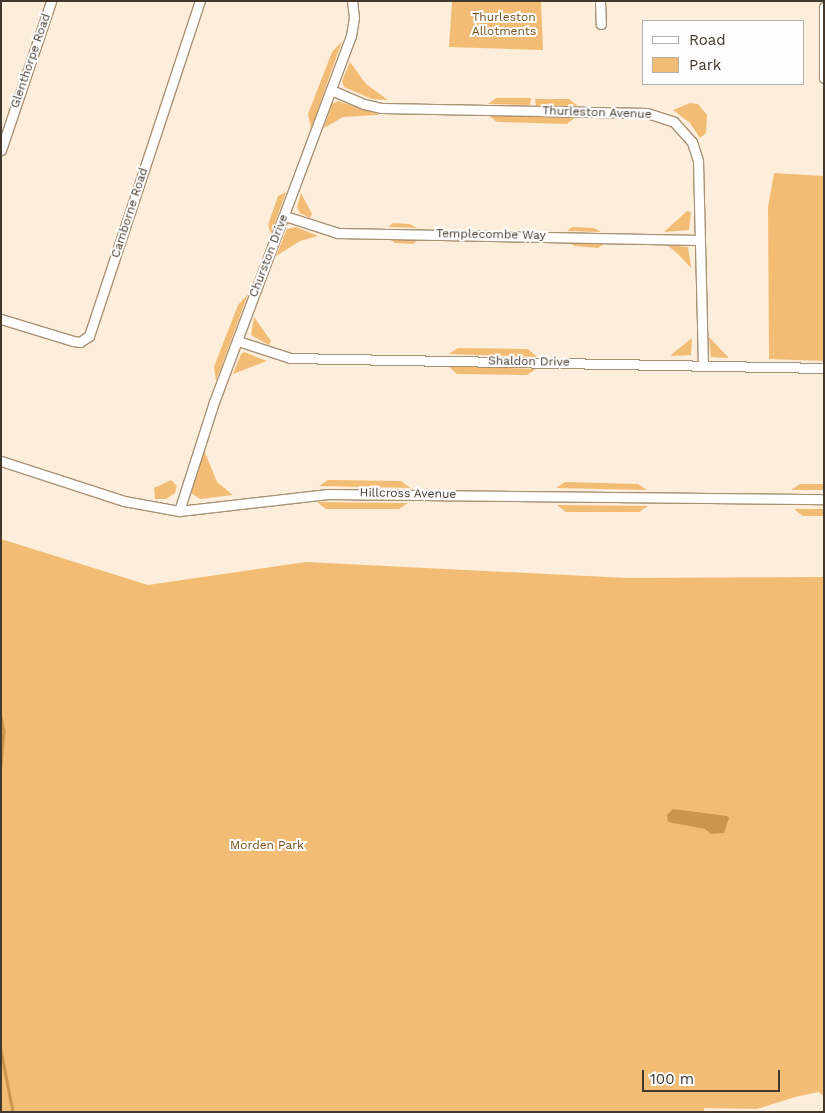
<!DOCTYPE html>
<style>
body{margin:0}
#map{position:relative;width:825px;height:1113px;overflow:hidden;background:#fdeedc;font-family:"Work Sans",sans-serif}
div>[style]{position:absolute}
.green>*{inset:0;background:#f3bc75}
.water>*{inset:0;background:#ca954d}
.stream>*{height:2.5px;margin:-1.25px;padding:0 1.25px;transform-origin:1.25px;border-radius:1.25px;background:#ca954d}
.roads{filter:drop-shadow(1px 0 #a99174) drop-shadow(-1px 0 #a99174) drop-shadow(0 1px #a99174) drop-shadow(0 -1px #a99174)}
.minor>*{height:9px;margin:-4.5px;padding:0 4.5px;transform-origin:4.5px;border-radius:4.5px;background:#fff}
span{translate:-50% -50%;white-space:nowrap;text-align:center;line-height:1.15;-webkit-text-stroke:4px #fefefe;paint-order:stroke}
.park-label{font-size:12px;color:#744f1a}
.street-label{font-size:12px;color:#42382c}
.frame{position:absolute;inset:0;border:2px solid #42382c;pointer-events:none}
.legend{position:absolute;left:642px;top:20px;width:162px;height:65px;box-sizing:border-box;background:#fefefe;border:1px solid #b3afaa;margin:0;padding:6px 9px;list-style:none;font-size:15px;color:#42382c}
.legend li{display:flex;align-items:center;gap:10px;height:25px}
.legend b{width:25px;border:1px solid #b3afaa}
.scale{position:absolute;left:642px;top:1070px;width:138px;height:22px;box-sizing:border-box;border:2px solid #42382c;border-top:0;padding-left:6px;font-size:15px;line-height:18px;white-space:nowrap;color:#42382c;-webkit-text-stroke:4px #fefefe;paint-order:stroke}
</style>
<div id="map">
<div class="green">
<div style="clip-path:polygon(452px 1px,541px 1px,543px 50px,449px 47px)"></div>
<div style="clip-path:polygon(342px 41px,311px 129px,308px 114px,332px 52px)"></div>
<div style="clip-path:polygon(350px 62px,366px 84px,388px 100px,372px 99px,344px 87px,342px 81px)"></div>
<div style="clip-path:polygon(496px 98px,531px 98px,530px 105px,488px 104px)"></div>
<div style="clip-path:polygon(535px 99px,569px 99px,578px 106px,536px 106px)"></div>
<div style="clip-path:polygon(338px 101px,378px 114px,378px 115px,343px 117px,324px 128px,332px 104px)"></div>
<div style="clip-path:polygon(690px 103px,698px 104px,707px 115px,706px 133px,700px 138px,690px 123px,673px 110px)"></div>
<div style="clip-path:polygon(488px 115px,576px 117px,567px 124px,497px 122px)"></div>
<div style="clip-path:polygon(774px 173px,824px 176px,824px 361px,769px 359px,768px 207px)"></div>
<div style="clip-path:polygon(286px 192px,271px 234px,268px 225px,278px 196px)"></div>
<div style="clip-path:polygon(301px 193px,312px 214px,310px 218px,300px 213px,297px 207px)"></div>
<div style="clip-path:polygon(687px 211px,691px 212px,689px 230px,664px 232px)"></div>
<div style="clip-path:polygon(393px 223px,410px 224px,417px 228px,388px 227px)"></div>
<div style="clip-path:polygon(296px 227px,318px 236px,300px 241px,276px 256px,287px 229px)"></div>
<div style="clip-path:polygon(572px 227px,594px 228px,601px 232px,567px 231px)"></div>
<div style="clip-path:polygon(389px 239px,418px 240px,413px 244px,395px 243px)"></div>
<div style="clip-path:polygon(569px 243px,604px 244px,598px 248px,575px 246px)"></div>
<div style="clip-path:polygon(667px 245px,688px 247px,691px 268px,678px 254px)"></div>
<div style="clip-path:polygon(248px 294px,216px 381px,214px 367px,238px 305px)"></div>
<div style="clip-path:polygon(254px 317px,271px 341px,269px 345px,251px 335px)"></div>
<div style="clip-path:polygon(709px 337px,728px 357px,728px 358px,711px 357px)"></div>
<div style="clip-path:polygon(692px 338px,691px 355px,671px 356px,672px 354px)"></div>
<div style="clip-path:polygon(458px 348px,528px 349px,537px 357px,448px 354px)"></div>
<div style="clip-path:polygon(244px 352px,267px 361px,233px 374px,241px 354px)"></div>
<div style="clip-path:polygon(448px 366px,536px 369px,527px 375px,457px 374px)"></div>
<div style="clip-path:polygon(204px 450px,217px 482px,233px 495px,200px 499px,191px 493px,191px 484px)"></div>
<div style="clip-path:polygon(171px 480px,177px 486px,175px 493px,166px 499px,155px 499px,154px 488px)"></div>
<div style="clip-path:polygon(328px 480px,401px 481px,410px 488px,319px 486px)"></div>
<div style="clip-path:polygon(565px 482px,638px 484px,647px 490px,556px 488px)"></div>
<div style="clip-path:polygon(800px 484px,824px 484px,824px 490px,791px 490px)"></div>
<div style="clip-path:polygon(317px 502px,408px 503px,399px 509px,326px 509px)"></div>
<div style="clip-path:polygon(557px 505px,648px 506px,639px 512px,566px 512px)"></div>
<div style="clip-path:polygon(794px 509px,824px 509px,824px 516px,803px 516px)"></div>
<div style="clip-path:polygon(1px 539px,148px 585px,306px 562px,627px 578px,824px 577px,824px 1096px,818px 1092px,795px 1097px,757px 1109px,704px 1108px,704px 1112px,1px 1112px)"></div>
</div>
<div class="water">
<div style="clip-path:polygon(673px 809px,727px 816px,729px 818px,724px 833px,711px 834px,705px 829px,668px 822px,667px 815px)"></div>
</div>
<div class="stream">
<div style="left:1px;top:717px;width:14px;rotate:78deg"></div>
<div style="left:4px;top:731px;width:36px;rotate:95deg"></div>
<div style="left:1px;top:1050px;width:63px;rotate:79deg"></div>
</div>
<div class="roads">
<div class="minor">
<div style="left:600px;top:1px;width:23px;rotate:88deg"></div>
<div style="left:824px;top:7px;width:71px;rotate:90deg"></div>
<div style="left:331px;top:90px;width:36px;rotate:23deg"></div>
<div style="left:364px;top:104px;width:18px;rotate:13deg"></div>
<div style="left:382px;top:108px;width:265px;rotate:1.1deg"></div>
<div style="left:647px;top:113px;width:28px;rotate:18deg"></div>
<div style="left:674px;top:122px;width:27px;rotate:48deg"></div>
<div style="left:692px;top:142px;width:20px;rotate:72deg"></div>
<div style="left:698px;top:161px;width:204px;rotate:88.6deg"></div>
<div style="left:1px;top:150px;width:157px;rotate:-71.4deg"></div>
<div style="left:285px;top:216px;width:56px;rotate:17.8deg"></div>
<div style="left:338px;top:233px;width:361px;rotate:1.1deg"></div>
<div style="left:1px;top:319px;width:75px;rotate:17deg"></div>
<div style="left:73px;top:341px;width:7px;rotate:8deg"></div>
<div style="left:80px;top:342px;width:11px;rotate:-34deg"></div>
<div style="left:89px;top:336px;width:353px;rotate:-71.7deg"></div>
<div style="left:238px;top:341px;width:55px;rotate:18.1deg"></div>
<div style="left:290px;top:358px;width:534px;rotate:1.07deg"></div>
<div style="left:1px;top:461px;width:129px;rotate:18deg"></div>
<div style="left:124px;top:501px;width:56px;rotate:10.3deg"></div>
<div style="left:179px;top:511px;width:150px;rotate:-6.5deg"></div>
<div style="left:328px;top:494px;width:496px;rotate:0.6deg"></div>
<div style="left:179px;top:511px;width:114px;rotate:-72.2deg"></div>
<div style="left:214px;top:402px;width:391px;rotate:-69.5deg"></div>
<div style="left:351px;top:36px;width:19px;rotate:-81deg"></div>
<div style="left:354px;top:17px;width:16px;rotate:-97deg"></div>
</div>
</div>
<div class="park-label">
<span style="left:504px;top:25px">Thurleston<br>Allotments</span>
<span style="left:267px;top:846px">Morden Park</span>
</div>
<div class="street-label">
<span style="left:31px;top:61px;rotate:-71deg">Glenthorpe Road</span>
<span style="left:597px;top:113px;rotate:2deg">Thurleston Avenue</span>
<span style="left:130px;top:213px;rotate:-72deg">Camborne Road</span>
<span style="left:491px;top:235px;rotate:1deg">Templecombe Way</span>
<span style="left:269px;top:256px;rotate:-69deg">Churston Drive</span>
<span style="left:529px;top:362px;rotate:1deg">Shaldon Drive</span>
<span style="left:408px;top:494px;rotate:1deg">Hillcross Avenue</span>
</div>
<div class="frame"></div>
<ul class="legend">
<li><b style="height:6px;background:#fff"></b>Road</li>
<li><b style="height:14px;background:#f3bc75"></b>Park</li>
</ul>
<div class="scale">100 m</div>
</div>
